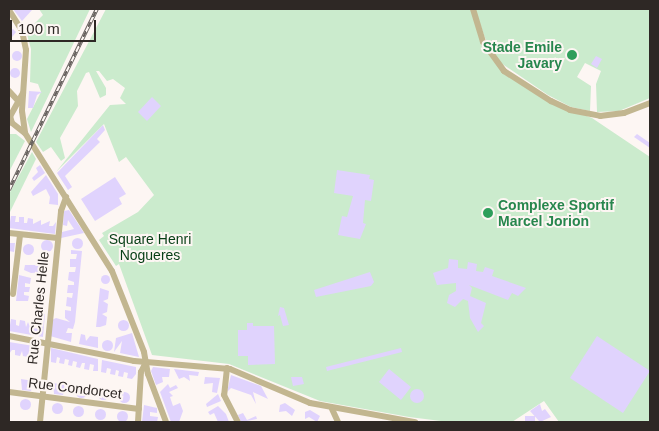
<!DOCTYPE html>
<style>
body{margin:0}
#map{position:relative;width:659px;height:431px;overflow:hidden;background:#fdf6f3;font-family:Helvetica,sans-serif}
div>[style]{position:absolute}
.green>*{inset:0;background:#cbebcd}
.building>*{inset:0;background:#e0d3fd}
.round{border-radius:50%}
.minor>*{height:6px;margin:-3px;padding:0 3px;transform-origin:3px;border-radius:3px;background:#c2b690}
.rail>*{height:4px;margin-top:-2px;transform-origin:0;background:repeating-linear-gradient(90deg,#fdf6f3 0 5.5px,#68625f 0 11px);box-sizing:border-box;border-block:1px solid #68625f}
.dots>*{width:14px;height:14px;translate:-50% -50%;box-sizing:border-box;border:2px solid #fdf6f3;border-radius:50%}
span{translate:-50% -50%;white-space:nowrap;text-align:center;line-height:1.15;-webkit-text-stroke:4px #fdf6f3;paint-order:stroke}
.leisure-label{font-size:14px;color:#27864d;font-weight:700}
.right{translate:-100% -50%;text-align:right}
.left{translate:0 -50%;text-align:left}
.park-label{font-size:14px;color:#063e15}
.street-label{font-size:14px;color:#2e2825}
.frame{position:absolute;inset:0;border:10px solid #2e2825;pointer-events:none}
.scale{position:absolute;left:10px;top:20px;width:86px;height:22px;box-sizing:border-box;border:2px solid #2e2825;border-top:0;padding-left:6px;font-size:15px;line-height:18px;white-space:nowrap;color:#2e2825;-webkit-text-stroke:4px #fdf6f3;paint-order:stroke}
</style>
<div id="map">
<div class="green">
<div style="clip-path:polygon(39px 9px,90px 9px,31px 132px,27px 119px,41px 92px,38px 84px,30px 82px,31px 49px,25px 27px,29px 29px,43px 15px)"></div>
<div style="clip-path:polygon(106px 9px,471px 9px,496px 64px,546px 100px,592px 118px,650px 157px,650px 422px,559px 422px,544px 401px,512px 422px,449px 422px,409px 417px,320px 401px,229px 364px,152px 355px,119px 264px,116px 266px,99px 240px,104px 236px,102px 233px,138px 212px,154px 195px,126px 157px,119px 162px,104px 124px,56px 172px,110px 105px,126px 104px,120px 98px,125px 88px,113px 79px,107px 81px,99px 71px,96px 71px,106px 88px,106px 95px,100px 98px,89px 72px,86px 73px,77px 91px,78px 106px,60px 138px,65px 158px,61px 161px,51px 147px,43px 152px,36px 142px)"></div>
<div style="clip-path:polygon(475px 9px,650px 9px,650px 98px,619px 111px,597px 112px,596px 84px,601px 71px,585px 63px,577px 77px,591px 86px,590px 111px,571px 107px,548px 95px,498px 61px,485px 38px)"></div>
<div style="clip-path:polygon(9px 134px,16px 134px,25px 141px,9px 172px)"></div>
<div style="clip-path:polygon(32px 152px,36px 159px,9px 214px,9px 194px)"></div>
</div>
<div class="building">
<div style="clip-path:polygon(13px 9px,32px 9px,32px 10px,22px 21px)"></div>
<div style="clip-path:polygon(13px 29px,16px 32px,9px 41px,9px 32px)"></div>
<div class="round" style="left:12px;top:51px;width:10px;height:10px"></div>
<div style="clip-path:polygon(596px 56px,602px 59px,597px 68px,591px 64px)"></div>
<div class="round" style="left:10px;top:68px;width:10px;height:10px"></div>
<div style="clip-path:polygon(29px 91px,42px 92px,37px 95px,33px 108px,28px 108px)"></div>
<div style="clip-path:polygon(152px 97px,161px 106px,147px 121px,138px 112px)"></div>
<div style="clip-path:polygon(103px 125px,105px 130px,97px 139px,100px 142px,65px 176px,72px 187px,68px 190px,57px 173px)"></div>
<div style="clip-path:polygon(637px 134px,650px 143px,650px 148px,634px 137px)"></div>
<div style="clip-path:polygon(40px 165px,45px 173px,34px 181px,32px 178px,38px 172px,36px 168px)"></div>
<div style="clip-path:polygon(337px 170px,370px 175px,369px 179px,374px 180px,371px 201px,365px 200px,363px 223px,366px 224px,360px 239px,338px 235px,342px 216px,347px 217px,353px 196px,334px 193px)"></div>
<div style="clip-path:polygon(46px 175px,58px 194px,58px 205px,49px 204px,50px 197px,46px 189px,33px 196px,31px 192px)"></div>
<div style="clip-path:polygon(115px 177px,126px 194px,119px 198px,122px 204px,95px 221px,81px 199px)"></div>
<div style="clip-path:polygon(69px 210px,84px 233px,61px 238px,62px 232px,74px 229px,68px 220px,67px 226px,63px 225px,64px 211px)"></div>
<div style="clip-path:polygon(11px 216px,16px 216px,15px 222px,19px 222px,19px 217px,24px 217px,24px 223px,27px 223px,28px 218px,33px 219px,33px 224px,41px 220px,41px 225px,50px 221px,49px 226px,53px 226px,56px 222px,55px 234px,9px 228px)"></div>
<div class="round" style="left:71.5px;top:237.5px;width:11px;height:11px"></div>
<div class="round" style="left:41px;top:240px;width:12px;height:12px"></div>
<div style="clip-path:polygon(9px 243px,15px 243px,14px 252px,9px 251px)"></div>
<div class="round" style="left:22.5px;top:243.5px;width:11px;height:11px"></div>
<div style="clip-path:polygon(71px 250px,82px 251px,75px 322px,73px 329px,68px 328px,66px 333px,72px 333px,71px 342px,50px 336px,52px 320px,56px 318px,70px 322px,65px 318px,65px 310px,71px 311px,71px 307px,66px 306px,67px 297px,72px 298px,73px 293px,67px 293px,68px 285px,74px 285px,74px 282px,68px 280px,69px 272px,75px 272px,76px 267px,70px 267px,70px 259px,76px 259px,77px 254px,71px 254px)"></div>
<div style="clip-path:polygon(449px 259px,458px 260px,458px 268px,467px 269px,468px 262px,477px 264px,476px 271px,483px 272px,485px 267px,494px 270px,492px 276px,526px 288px,518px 296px,512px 293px,508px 300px,469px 285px,472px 288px,470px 296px,486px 303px,481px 323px,484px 326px,478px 332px,470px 318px,468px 301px,463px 299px,455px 307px,447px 303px,449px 295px,456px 291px,456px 283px,437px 285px,433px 273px,448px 268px)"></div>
<div style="clip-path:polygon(25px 265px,40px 265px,44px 267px,44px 272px,31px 273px,24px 270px)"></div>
<div style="clip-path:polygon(370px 272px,374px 282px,371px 286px,316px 297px,314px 290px)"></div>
<div class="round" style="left:100.5px;top:274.5px;width:9px;height:9px"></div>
<div style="clip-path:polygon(19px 275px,31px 278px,30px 284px,25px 283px,25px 287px,30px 287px,29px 292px,24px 292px,24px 295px,29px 296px,28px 301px,16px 301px)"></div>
<div style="clip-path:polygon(100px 288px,109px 291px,108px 299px,103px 301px,108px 304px,107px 312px,102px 314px,107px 317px,106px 325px,100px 327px,96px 327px)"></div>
<div style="clip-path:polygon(280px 307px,284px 308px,289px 325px,283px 326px,280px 315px,278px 316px)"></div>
<div style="clip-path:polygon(41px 314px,45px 314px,43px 337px,9px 331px,11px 319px,16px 320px,16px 325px,19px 326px,20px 320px,25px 321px,26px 327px,28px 322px,30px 327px,35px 327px)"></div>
<div class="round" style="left:117.5px;top:319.5px;width:11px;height:11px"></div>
<div style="clip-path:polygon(247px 323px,253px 323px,253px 326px,274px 326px,275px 364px,248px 365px,248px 356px,238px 356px,238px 330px,247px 330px)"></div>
<div style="clip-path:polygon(132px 333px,139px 357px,120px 353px,122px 341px,114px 352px,116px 338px)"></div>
<div style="clip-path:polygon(81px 334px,85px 335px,86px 341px,90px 336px,98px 337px,98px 348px,79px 344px)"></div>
<div style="clip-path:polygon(597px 336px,650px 371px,623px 413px,570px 378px)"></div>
<div class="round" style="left:101.5px;top:339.5px;width:11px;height:11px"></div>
<div style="clip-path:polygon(9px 342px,40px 347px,40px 354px,37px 358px,32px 357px,32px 353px,29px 352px,28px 357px,23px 356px,22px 351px,20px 356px,15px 355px,15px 350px,12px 350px,9px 354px)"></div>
<div style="clip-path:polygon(51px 348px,98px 359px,98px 371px,93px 371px,94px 365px,90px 364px,89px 370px,84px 369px,85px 363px,82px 363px,80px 368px,76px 367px,77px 362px,73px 361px,72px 366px,68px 365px,69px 360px,65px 359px,64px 364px,59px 363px,60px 358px,57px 357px,56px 363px,51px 362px)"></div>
<div style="clip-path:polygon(401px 348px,402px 352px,327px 371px,326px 367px)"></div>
<div style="clip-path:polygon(102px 360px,136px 367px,136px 374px,132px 379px,127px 378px,128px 373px,124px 372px,123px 377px,118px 376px,119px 371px,116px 370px,115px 375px,110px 374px,111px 369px,107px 368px,106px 373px,101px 372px)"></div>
<div style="clip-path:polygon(153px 367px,170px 369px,169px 377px,162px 377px,163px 382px,156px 385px,151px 371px)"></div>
<div style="clip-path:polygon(174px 369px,199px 372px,198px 376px,189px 375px,190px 381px,184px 377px,179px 379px)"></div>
<div style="clip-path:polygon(389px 369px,411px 387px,401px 400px,379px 382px)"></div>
<div style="clip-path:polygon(231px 375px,261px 386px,268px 399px,253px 392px,256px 404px,251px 395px,231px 388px,227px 392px)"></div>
<div style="clip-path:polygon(205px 377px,220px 378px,217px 393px,212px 392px,213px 383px,204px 384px)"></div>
<div style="clip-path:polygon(291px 377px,302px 377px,304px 384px,293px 386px)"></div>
<div style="clip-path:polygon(21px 379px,34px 381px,31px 391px,22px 390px)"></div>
<div style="clip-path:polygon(53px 383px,66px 385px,63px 395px,54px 394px)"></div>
<div style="clip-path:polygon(168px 384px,170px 388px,176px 385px,178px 388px,169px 392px,173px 396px,170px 397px,173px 406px,180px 403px,183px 411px,179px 422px,171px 422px,160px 392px)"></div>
<div class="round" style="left:75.5px;top:386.5px;width:11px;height:11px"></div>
<div class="round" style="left:97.5px;top:388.5px;width:11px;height:11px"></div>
<div class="round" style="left:410px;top:389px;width:14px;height:14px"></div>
<div class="round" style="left:118.5px;top:391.5px;width:11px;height:11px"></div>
<div style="clip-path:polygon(218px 394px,221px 401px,207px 407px,206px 404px)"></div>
<div class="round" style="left:19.5px;top:398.5px;width:11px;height:11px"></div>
<div class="round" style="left:51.5px;top:402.5px;width:11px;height:11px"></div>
<div style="clip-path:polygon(285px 403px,295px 410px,292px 416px,286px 411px,279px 412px,280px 405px)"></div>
<div style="clip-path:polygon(540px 404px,542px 411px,545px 409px,551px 417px,540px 422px,530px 411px)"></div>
<div style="clip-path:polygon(144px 405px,157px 408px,157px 413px,150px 412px,150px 416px,158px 417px,157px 422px,142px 422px)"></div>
<div class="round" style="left:72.5px;top:405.5px;width:11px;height:11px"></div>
<div style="clip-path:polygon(218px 406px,226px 414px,229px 422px,218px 422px,214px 413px,210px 415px,208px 412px)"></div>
<div class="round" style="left:94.5px;top:408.5px;width:11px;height:11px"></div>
<div style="clip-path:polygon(310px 410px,320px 416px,317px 422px,309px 417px,305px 419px,305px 412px)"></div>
<div class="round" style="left:116.5px;top:410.5px;width:11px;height:11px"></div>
<div style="clip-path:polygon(243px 413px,247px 420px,256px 416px,257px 419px,241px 422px,238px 415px)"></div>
<div style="clip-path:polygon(525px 416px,535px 416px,535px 422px,525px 422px)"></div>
</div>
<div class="minor">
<div style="left:473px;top:9px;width:34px;rotate:73deg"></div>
<div style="left:483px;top:42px;width:36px;rotate:54deg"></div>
<div style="left:504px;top:71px;width:56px;rotate:32.6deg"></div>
<div style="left:551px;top:101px;width:21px;rotate:25deg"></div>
<div style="left:570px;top:110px;width:31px;rotate:11deg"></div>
<div style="left:600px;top:116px;width:24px;rotate:-7deg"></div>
<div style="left:624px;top:113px;width:28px;rotate:-21deg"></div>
<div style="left:9px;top:10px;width:25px;rotate:58deg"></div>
<div style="left:22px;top:31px;width:19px;rotate:78deg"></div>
<div style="left:26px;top:50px;width:61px;rotate:93.8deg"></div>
<div style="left:22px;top:111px;width:22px;rotate:82deg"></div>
<div style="left:25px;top:133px;width:163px;rotate:57.8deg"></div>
<div style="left:112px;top:271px;width:87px;rotate:68.4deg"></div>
<div style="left:144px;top:352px;width:22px;rotate:80deg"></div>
<div style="left:148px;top:374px;width:51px;rotate:69.4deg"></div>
<div style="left:9px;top:91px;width:16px;rotate:47deg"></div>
<div style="left:23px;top:93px;width:26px;rotate:119deg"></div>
<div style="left:10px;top:116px;width:7px;rotate:74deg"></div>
<div style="left:12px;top:123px;width:16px;rotate:38deg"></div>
<div style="left:9px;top:233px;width:49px;rotate:5.8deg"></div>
<div style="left:13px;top:294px;width:59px;rotate:-83.2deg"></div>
<div style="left:9px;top:336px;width:127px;rotate:11.3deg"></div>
<div style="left:134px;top:361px;width:96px;rotate:4.8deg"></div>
<div style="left:230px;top:369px;width:87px;rotate:23deg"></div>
<div style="left:310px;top:403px;width:107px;rotate:10.3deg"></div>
<div style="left:227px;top:368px;width:27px;rotate:96deg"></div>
<div style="left:224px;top:395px;width:30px;rotate:63deg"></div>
<div style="left:9px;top:392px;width:131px;rotate:7.5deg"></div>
<div style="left:332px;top:409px;width:14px;rotate:65deg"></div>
<div style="left:40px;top:422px;width:212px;rotate:-84.3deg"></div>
<div style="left:61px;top:211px;width:15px;rotate:-70deg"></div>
<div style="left:138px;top:422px;width:50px;rotate:-86.6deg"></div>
<div style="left:141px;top:372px;width:11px;rotate:-63deg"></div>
</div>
<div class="rail">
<div style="left:9px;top:190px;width:201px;rotate:-64.1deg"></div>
</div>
<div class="dots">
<div style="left:572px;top:55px;background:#2e9e5b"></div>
<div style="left:488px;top:213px;background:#2e9e5b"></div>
</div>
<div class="leisure-label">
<span class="right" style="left:562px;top:55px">Stade Emile<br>Javary</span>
<span class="left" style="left:498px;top:213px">Complexe Sportif<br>Marcel Jorion</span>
</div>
<div class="park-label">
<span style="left:150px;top:247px">Square Henri<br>Nogueres</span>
</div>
<div class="street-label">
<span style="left:38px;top:308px;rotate:-84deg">Rue Charles Helle</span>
<span style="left:75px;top:388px;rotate:7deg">Rue Condorcet</span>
</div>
<div class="frame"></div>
<div class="scale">100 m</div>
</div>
